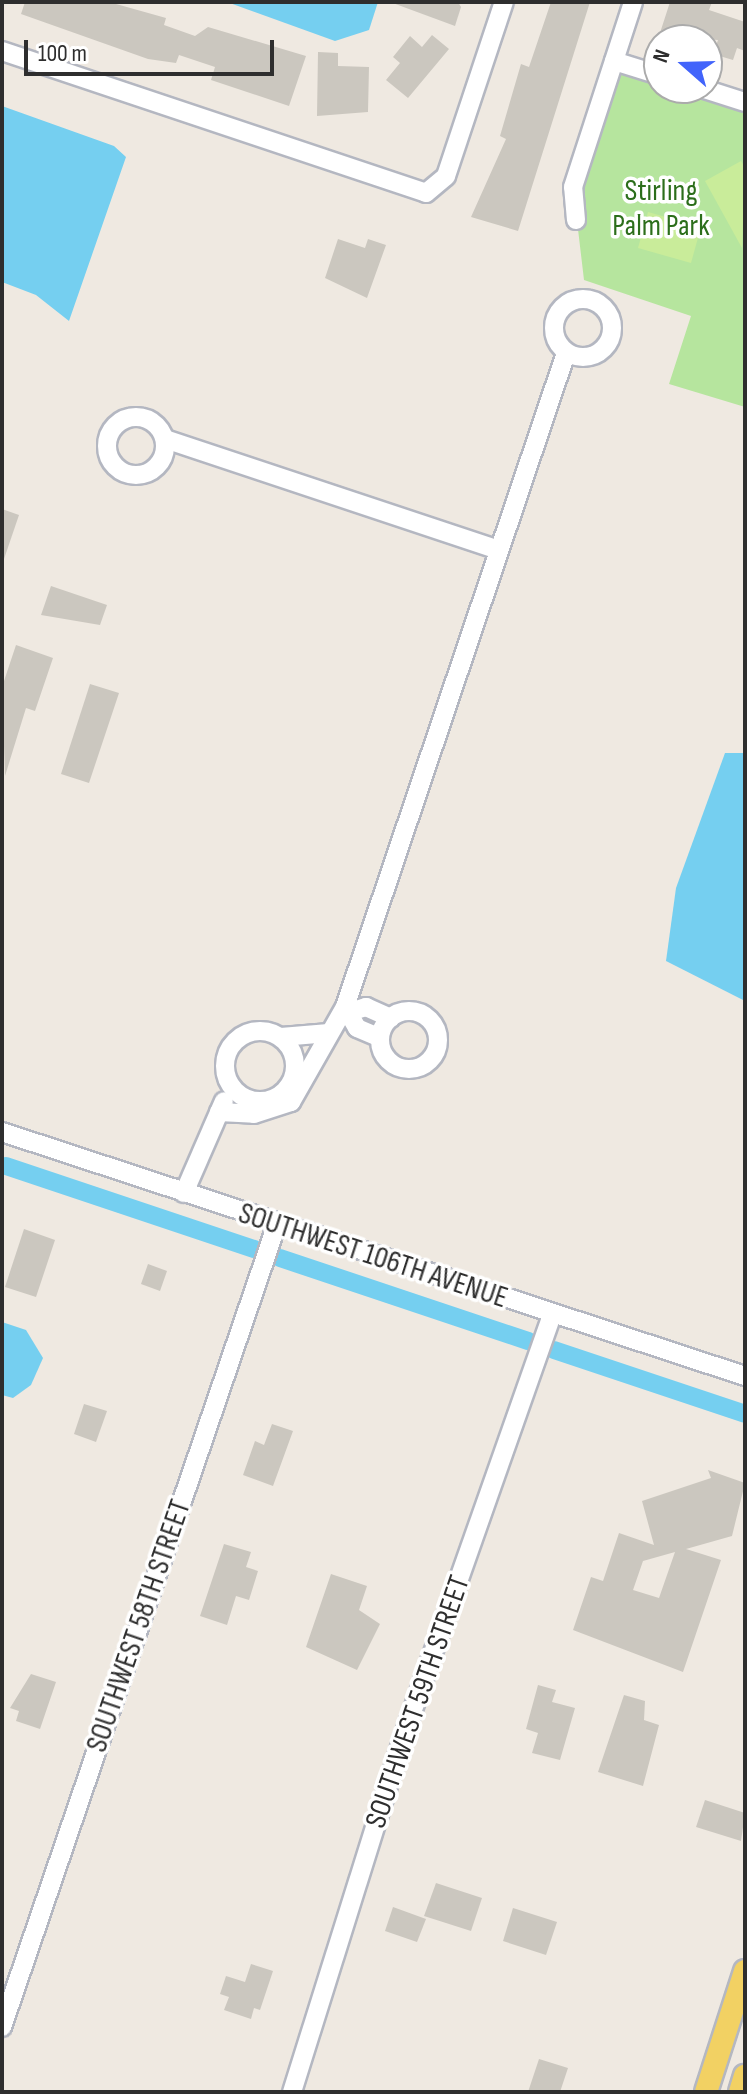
<!DOCTYPE html>
<style>
body{margin:0}
#map{position:relative;width:747px;height:2094px;overflow:hidden;background:#efe9e1;font-family:"Sofia Sans Condensed",sans-serif}
div>[style]{position:absolute}
.green>*{inset:0;background:#b6e59e}
.pitch>*{inset:0;background:#c9ec9a}
.water>*{inset:0;background:#75cff0}
.canal>*{height:18px;margin:-9px;padding:0 9px;transform-origin:9px;border-radius:9px;background:#75cff0}
.building>*{inset:0;background:#cbc7bf}
.roads{filter:drop-shadow(2px 0 #b4b7c1) drop-shadow(-2px 0 #b4b7c1) drop-shadow(0 2px #b4b7c1) drop-shadow(0 -2px #b4b7c1)}
.minor>*{height:18px;margin:-9px;padding:0 9px;transform-origin:9px;border-radius:9px;background:#fff}
.minor>.ring{margin:-9px;padding:0;box-sizing:content-box;background:none;border:18px solid #fff;border-radius:50%}
.major>*{height:22px;margin:-11px;padding:0 11px;transform-origin:11px;border-radius:11px;background:#f2d163}
span{translate:-50% -50%;white-space:nowrap;text-align:center;line-height:1.15;-webkit-text-stroke:7px #fff;paint-order:stroke}
.park-label{font-size:30px;color:#2c6e1b}
.street-label{font-size:30px;color:#2e2e2e}
.frame{position:absolute;inset:0;border:4px solid #2e2e2e;pointer-events:none}
.north{position:absolute;left:643px;top:24px;width:80px;height:80px;box-sizing:border-box;background:#fff;border:2px solid #ababab;border-radius:50%;rotate:290deg;font-size:22px;font-weight:700;line-height:32px;text-align:center;color:#2e2e2e}
.north::after{content:'';display:block;margin:auto;width:28px;height:36px;background:#4264fb;clip-path:polygon(50% 0,100% 100%,50% 72%,0 100%)}
.scale{position:absolute;left:24px;top:40px;width:250px;height:36px;box-sizing:border-box;border:4px solid #2e2e2e;border-top:0;padding-left:10px;font-size:24px;line-height:28px;white-space:nowrap;color:#2e2e2e;-webkit-text-stroke:6px #fff;paint-order:stroke}
</style>
<div id="map">
<div class="green">
<div style="clip-path:polygon(614px 61px,659px 75px,659px 88px,698px 88px,745px 104px,745px 407px,669px 384px,691px 316px,584px 280px,573px 187px)"></div>
</div>
<div class="pitch">
<div style="clip-path:polygon(741px 161px,745px 168px,742px 248px,705px 181px)"></div>
<div style="clip-path:polygon(648px 212px,701px 227px,691px 263px,638px 248px)"></div>
</div>
<div class="water">
<div style="clip-path:polygon(227px 2px,378px 2px,369px 30px,335px 41px)"></div>
<div style="clip-path:polygon(2px 106px,114px 146px,126px 157px,69px 321px,36px 295px,2px 282px)"></div>
<div style="clip-path:polygon(725px 753px,745px 753px,745px 1001px,666px 961px,676px 888px)"></div>
<div style="clip-path:polygon(2px 1322px,26px 1330px,43px 1358px,31px 1385px,13px 1398px,2px 1395px)"></div>
</div>
<div class="canal">
<div style="left:6px;top:1166px;width:262px;rotate:18.5deg"></div>
<div style="left:280px;top:1258px;width:262px;rotate:18.5deg"></div>
<div style="left:554px;top:1350px;width:201px;rotate:18.5deg"></div>
</div>
<div class="building">
<div style="clip-path:polygon(25px 2px,109px 2px,166px 18px,164px 25px,195px 36px,208px 27px,306px 56px,289px 106px,211px 80px,215px 67px,179px 55px,176px 63px,148px 59px,21px 14px)"></div>
<div style="clip-path:polygon(390px 2px,458px 2px,461px 7px,455px 26px)"></div>
<div style="clip-path:polygon(551px 2px,590px 2px,518px 231px,471px 217px,506px 139px,500px 136px,521px 64px,529px 67px)"></div>
<div style="clip-path:polygon(670px 2px,712px 2px,709px 10px,745px 22px,745px 51px,737px 48px,733px 60px,713px 54px,718px 40px,659px 36px)"></div>
<div style="clip-path:polygon(432px 35px,449px 49px,408px 98px,386px 80px,400px 63px,393px 57px,410px 36px,422px 47px)"></div>
<div style="clip-path:polygon(318px 52px,338px 53px,338px 66px,369px 67px,368px 112px,317px 116px)"></div>
<div style="clip-path:polygon(338px 239px,365px 248px,368px 239px,386px 245px,367px 298px,325px 278px)"></div>
<div style="clip-path:polygon(2px 509px,19px 515px,4px 559px,2px 559px)"></div>
<div style="clip-path:polygon(51px 586px,107px 605px,100px 625px,41px 615px)"></div>
<div style="clip-path:polygon(16px 645px,53px 658px,35px 711px,26px 708px,5px 776px,2px 687px)"></div>
<div style="clip-path:polygon(90px 684px,119px 693px,89px 783px,61px 774px)"></div>
<div style="clip-path:polygon(24px 1229px,55px 1240px,36px 1297px,5px 1287px)"></div>
<div style="clip-path:polygon(148px 1264px,167px 1271px,160px 1291px,141px 1284px)"></div>
<div style="clip-path:polygon(84px 1404px,107px 1411px,96px 1442px,74px 1434px)"></div>
<div style="clip-path:polygon(272px 1424px,293px 1431px,273px 1486px,243px 1475px,255px 1441px,264px 1445px)"></div>
<div style="clip-path:polygon(evenodd,708px 1470px,745px 1483px,732px 1536px,686px 1549px,721px 1560px,683px 1672px,573px 1630px,591px 1577px,603px 1581px,619px 1533px,654px 1545px,642px 1501px,711px 1478px,708px 1470px,675px 1552px,659px 1598px,633px 1590px,643px 1561px,675px 1552px)"></div>
<div style="clip-path:polygon(224px 1544px,251px 1552px,246px 1567px,258px 1571px,249px 1600px,236px 1596px,227px 1625px,200px 1616px)"></div>
<div style="clip-path:polygon(331px 1574px,367px 1586px,359px 1610px,380px 1624px,357px 1670px,306px 1647px)"></div>
<div style="clip-path:polygon(31px 1674px,56px 1682px,40px 1729px,16px 1721px,19px 1711px,10px 1708px)"></div>
<div style="clip-path:polygon(538px 1685px,556px 1690px,552px 1702px,575px 1708px,560px 1760px,532px 1753px,538px 1733px,526px 1729px)"></div>
<div style="clip-path:polygon(624px 1695px,645px 1701px,644px 1720px,659px 1725px,643px 1786px,598px 1772px)"></div>
<div style="clip-path:polygon(705px 1800px,745px 1813px,741px 1841px,696px 1827px)"></div>
<div style="clip-path:polygon(436px 1883px,482px 1898px,471px 1931px,424px 1916px)"></div>
<div style="clip-path:polygon(393px 1907px,426px 1919px,417px 1942px,385px 1931px)"></div>
<div style="clip-path:polygon(513px 1908px,557px 1922px,546px 1955px,503px 1941px)"></div>
<div style="clip-path:polygon(251px 1964px,273px 1971px,260px 2010px,254px 2008px,251px 2019px,224px 2010px,229px 1997px,220px 1994px,226px 1976px,245px 1982px)"></div>
<div style="clip-path:polygon(539px 2059px,568px 2068px,560px 2092px,528px 2092px)"></div>
</div>
<div class="roads">
<div class="minor">
<div style="left:2px;top:51px;width:447px;rotate:18.5deg"></div>
<div style="left:426px;top:193px;width:26px;rotate:-40deg"></div>
<div style="left:446px;top:176px;width:183px;rotate:-71.6deg"></div>
<div style="left:614px;top:61px;width:47px;rotate:17.3deg"></div>
<div style="left:701px;top:88px;width:46px;rotate:17.7deg"></div>
<div style="left:576px;top:220px;width:33px;rotate:-95deg"></div>
<div style="left:573px;top:187px;width:194px;rotate:-72deg"></div>
<div class="ring" style="left:554px;top:299px;width:40px;height:40px"></div>
<div class="ring" style="left:107px;top:417px;width:40px;height:40px"></div>
<div style="left:165px;top:439px;width:349px;rotate:18.4deg"></div>
<div style="left:345px;top:1007px;width:24px;rotate:60deg"></div>
<div style="left:357px;top:1028px;width:25px;rotate:23deg"></div>
<div style="left:353px;top:1011px;width:14px;rotate:-17deg"></div>
<div style="left:366px;top:1007px;width:27px;rotate:24deg"></div>
<div class="ring" style="left:380px;top:1011px;width:40px;height:40px"></div>
<div class="ring" style="left:225px;top:1031px;width:52px;height:52px"></div>
<div style="left:281px;top:1037px;width:48px;rotate:-4.8deg"></div>
<div style="left:219px;top:1112px;width:35px;rotate:3deg"></div>
<div style="left:254px;top:1114px;width:39px;rotate:-18deg"></div>
<div style="left:291px;top:1102px;width:109px;rotate:-60.4deg"></div>
<div style="left:345px;top:1007px;width:690px;rotate:-71.33deg"></div>
<div style="left:2px;top:1132px;width:782px;rotate:18.18deg"></div>
<div style="left:184px;top:1193px;width:100px;rotate:-66.5deg"></div>
<div style="left:2px;top:2027px;width:849px;rotate:-71.1deg"></div>
<div style="left:292px;top:2092px;width:371px;rotate:-72.6deg"></div>
<div style="left:403px;top:1738px;width:448px;rotate:-70.6deg"></div>
</div>
<div class="major">
<div style="left:706px;top:2092px;width:127px;rotate:-72.1deg"></div>
<div style="left:740px;top:2092px;width:17px;rotate:-73deg"></div>
</div>
</div>
<div class="park-label">
<span style="left:661px;top:208px">Stirling<br>Palm Park</span>
</div>
<div class="street-label">
<span style="left:373px;top:1256px;rotate:18deg">SOUTHWEST 106TH AVENUE</span>
<span style="left:139px;top:1626px;rotate:-71deg">SOUTHWEST 58TH STREET</span>
<span style="left:418px;top:1702px;rotate:-71deg">SOUTHWEST 59TH STREET</span>
</div>
<div class="frame"></div>
<div class="north">N</div>
<div class="scale">100 m</div>
</div>
